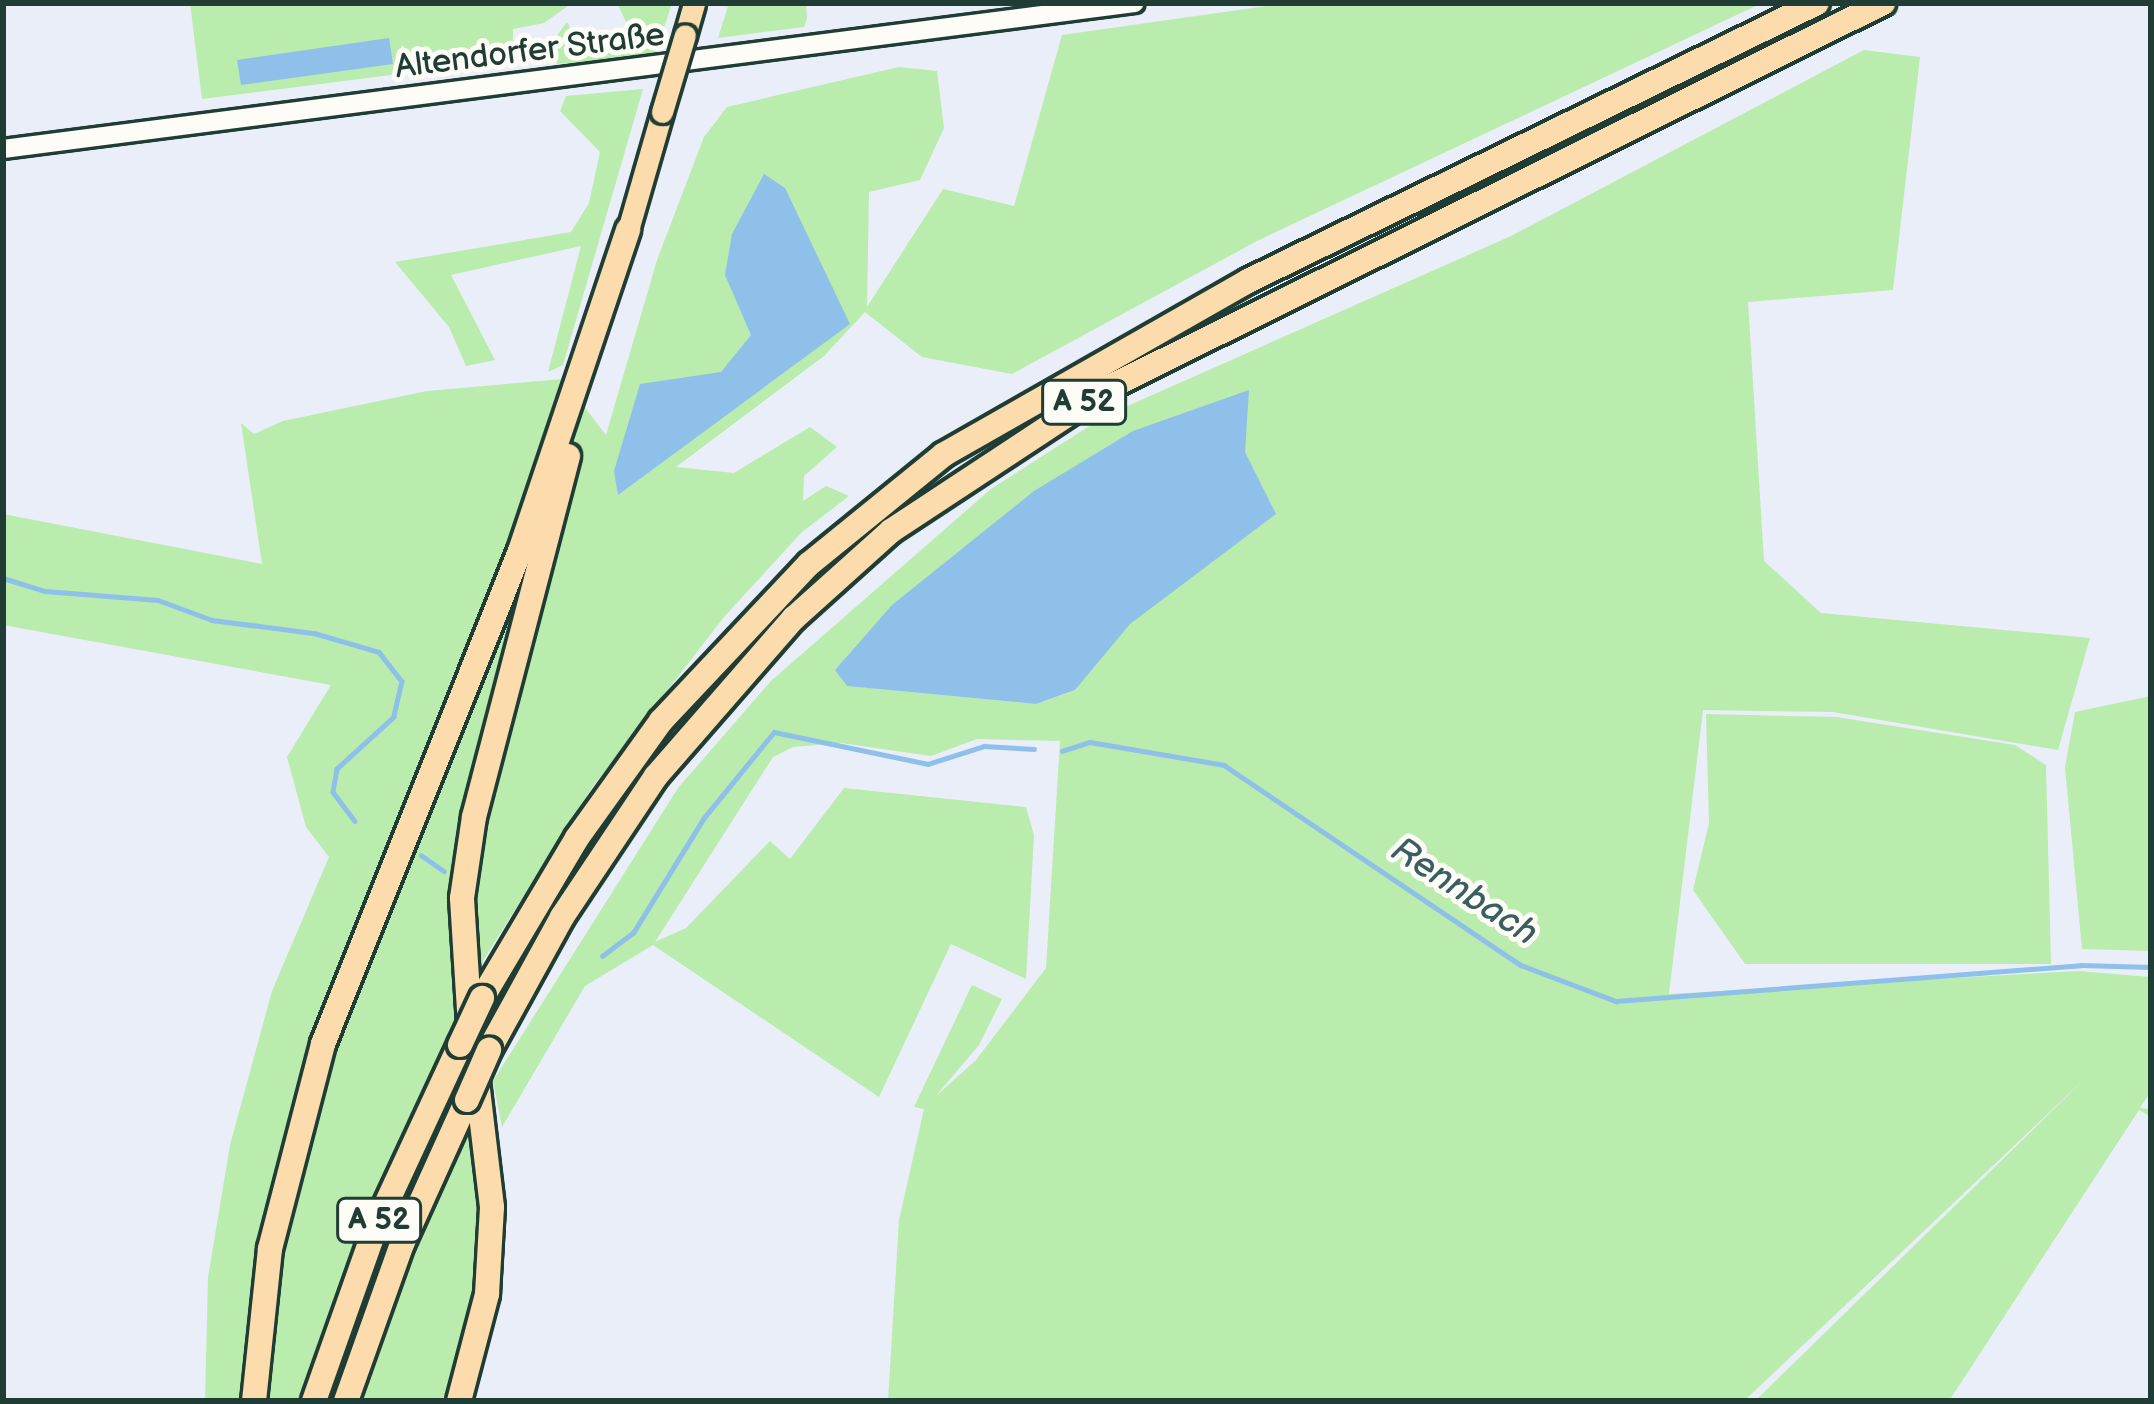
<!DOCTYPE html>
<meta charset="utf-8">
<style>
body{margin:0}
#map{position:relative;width:2154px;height:1404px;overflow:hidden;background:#eaeef9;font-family:"Balsamiq Sans",sans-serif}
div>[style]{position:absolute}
.green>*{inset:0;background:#b9ecad}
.water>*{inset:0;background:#8ec0ea}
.stream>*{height:4.5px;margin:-2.25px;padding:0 2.25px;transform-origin:2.25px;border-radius:2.25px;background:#8ec0ea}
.roads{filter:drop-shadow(3px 0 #1f3d34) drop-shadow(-3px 0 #1f3d34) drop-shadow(0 3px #1f3d34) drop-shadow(0 -3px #1f3d34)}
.secondary>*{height:18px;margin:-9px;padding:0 9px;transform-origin:9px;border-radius:9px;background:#fdfcf7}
.primary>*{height:21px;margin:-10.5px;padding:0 10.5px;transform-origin:10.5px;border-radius:10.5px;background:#fcdcac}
.highway>*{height:24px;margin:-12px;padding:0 12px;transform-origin:12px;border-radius:12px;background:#fcdcac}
.bridges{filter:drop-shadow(3px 0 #1f3d34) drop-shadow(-3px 0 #1f3d34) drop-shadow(0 3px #1f3d34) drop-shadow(0 -3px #1f3d34)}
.primary-bridge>*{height:21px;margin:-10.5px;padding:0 10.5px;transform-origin:10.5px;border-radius:10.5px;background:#fcdcac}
.highway-bridge>*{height:24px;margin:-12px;padding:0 12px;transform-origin:12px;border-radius:12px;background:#fcdcac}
span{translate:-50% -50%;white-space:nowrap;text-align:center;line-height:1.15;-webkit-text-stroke:10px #fdfcf7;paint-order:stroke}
.shield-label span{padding:3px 9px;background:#fdfcf7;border:3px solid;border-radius:9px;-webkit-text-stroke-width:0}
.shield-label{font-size:30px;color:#1f3d34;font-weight:700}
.street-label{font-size:33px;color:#1f3d34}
.water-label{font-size:36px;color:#3b5e62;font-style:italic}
.frame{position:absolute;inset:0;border:6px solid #1f3d34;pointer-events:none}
</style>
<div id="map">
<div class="green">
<div style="clip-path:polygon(190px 3px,572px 3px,544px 23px,513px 29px,513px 44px,477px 64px,202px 99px)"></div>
<div style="clip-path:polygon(617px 3px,672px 3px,655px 56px,557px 64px,552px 42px,567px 22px,583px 52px,630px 30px)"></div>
<div style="clip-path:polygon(729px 3px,806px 3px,807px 18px,804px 27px,718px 38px)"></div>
<div style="clip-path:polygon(1288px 3px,1762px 3px,1257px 241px,1012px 374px,922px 357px,865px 312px,824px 356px,676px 467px,734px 473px,810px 427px,837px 447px,804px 476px,803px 501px,826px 486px,849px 496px,802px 532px,724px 617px,591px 789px,484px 959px,365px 1229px,303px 1401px,205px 1401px,208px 1277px,230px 1145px,272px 991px,329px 857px,306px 827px,287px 757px,331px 685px,3px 625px,3px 514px,262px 564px,241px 423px,254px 434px,283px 421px,427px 391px,563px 379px,606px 435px,657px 260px,704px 137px,727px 107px,899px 67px,937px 71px,944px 128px,920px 180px,869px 192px,867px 307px,943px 189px,1014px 206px,1062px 35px)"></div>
<div style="clip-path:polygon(evenodd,1864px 50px,1920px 57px,1893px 290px,1748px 302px,1764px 561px,1821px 613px,2090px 638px,2058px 750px,1833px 712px,1703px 710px,1669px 994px,2078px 971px,2151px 977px,2151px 1091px,2140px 1108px,2151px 1109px,2151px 1117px,2139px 1110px,1949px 1401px,1755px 1401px,2090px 1074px,1744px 1401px,888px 1401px,899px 1220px,924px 1109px,914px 1107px,972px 985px,1002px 999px,979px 1045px,935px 1097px,976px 1060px,1046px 968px,1060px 741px,977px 739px,931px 756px,841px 743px,793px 747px,773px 757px,655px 942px,686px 928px,770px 841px,790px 859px,844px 788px,1026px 807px,1034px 835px,1026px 979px,951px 944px,879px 1097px,653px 945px,585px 986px,502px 1127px,493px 1081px,678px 788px,771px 681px,991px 489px,1105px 416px,1511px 236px,1864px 50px,961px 556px,1095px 636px,1076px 690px,1036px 704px,849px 686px,892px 605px,961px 556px)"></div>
<div style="clip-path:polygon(643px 89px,563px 365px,548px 372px,581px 246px,451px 275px,495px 360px,466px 366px,449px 327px,395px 262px,571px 232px,589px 203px,600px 152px,560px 111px,566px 96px)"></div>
<div style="clip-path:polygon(2151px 696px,2151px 951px,2082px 949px,2065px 767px,2075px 712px)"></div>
<div style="clip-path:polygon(1706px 714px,1836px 717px,2015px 745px,2046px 765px,2051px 964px,1745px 964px,1693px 890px,1709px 823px)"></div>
<div style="clip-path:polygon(475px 1115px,487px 1207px,482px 1292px,451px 1401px,359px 1401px,411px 1249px)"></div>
</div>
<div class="water">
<div style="clip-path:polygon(389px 38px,393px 64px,241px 85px,237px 60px)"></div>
<div style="clip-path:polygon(764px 174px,785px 188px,850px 324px,618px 495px,614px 471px,640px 384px,721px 372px,751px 335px,725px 275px,732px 234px)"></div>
<div style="clip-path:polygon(1249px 390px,1245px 452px,1276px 514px,1130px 624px,1075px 690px,1036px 704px,847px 686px,835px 670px,892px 605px,1034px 491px,1133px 431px)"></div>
</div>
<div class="stream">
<div style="left:3px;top:578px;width:44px;rotate:17.2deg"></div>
<div style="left:45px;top:591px;width:113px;rotate:4.6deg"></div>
<div style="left:158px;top:600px;width:58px;rotate:20.3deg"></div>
<div style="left:212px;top:620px;width:103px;rotate:7.3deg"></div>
<div style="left:314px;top:633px;width:68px;rotate:16.3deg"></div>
<div style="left:379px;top:652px;width:37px;rotate:52deg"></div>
<div style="left:402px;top:681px;width:37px;rotate:103deg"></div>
<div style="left:394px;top:717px;width:77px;rotate:137.6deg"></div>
<div style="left:337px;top:769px;width:23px;rotate:100deg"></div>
<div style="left:333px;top:792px;width:36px;rotate:53deg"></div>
<div style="left:1062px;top:751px;width:29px;rotate:-18deg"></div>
<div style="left:1090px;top:742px;width:136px;rotate:9.7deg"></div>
<div style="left:1224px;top:765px;width:358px;rotate:34deg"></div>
<div style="left:1521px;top:965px;width:102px;rotate:20.8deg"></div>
<div style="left:1616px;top:1001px;width:466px;rotate:-4.4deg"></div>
<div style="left:2081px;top:965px;width:70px;rotate:1.6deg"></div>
<div style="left:421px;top:855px;width:28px;rotate:35deg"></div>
<div style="left:602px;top:956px;width:39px;rotate:-37deg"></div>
<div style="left:633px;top:933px;width:134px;rotate:-58.4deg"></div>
<div style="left:703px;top:819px;width:112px;rotate:-50.8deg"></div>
<div style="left:774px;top:732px;width:157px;rotate:11.7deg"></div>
<div style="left:928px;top:764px;width:59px;rotate:-17.8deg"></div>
<div style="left:984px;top:746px;width:50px;rotate:3.4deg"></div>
</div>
<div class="roads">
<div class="secondary">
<div style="left:3px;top:149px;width:1141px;rotate:-7.35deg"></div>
</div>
<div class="primary">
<div style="left:685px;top:35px;width:33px;rotate:-74deg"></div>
<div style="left:628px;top:230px;width:123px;rotate:-73.9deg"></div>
</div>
<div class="highway">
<div style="left:482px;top:998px;width:186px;rotate:-59.3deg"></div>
<div style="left:577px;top:838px;width:144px;rotate:-54.3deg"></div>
<div style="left:661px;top:721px;width:216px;rotate:-46.7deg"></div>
<div style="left:809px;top:564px;width:173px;rotate:-39.1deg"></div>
<div style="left:943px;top:455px;width:351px;rotate:-29.7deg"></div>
<div style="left:1248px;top:281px;width:633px;rotate:-26.04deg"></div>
<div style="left:470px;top:1026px;width:128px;rotate:-93.6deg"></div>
<div style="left:462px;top:898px;width:82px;rotate:-81.6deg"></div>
<div style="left:474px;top:817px;width:373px;rotate:-75.4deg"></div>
<div style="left:489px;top:1050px;width:152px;rotate:-61.2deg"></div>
<div style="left:562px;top:917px;width:169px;rotate:-56.3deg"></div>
<div style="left:656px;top:776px;width:210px;rotate:-48.9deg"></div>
<div style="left:794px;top:618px;width:130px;rotate:-41.9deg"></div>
<div style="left:891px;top:531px;width:258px;rotate:-33.4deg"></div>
<div style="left:1106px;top:389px;width:868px;rotate:-26.42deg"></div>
<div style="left:254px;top:1401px;width:153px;rotate:-84deg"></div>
<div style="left:270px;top:1249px;width:212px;rotate:-75.5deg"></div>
<div style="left:323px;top:1044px;width:531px;rotate:-68.22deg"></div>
<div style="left:520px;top:551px;width:339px;rotate:-71.4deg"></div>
<div style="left:314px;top:1401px;width:186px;rotate:-70.5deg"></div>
<div style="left:376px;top:1226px;width:200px;rotate:-65.1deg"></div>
<div style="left:346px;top:1401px;width:167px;rotate:-70.4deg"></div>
<div style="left:402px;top:1244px;width:158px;rotate:-65.7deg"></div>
<div style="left:459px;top:1401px;width:111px;rotate:-75.3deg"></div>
<div style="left:487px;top:1294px;width:87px;rotate:-86.7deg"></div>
<div style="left:492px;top:1207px;width:136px;rotate:-96.8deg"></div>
</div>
</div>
<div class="bridges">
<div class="primary-bridge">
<div style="left:662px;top:112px;width:80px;rotate:-73.4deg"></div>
</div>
<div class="highway-bridge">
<div style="left:460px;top:1045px;width:52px;rotate:-64.9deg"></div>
<div style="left:467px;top:1100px;width:55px;rotate:-66.3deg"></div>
</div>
</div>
<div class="shield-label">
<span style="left:1084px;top:402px">A 52</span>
<span style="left:379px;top:1220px">A 52</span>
</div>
<div class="street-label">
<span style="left:530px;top:52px;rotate:-7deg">Altendorfer Straße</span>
</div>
<div class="water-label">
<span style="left:1464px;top:892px;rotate:33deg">Rennbach</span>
</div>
<div class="frame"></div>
</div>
